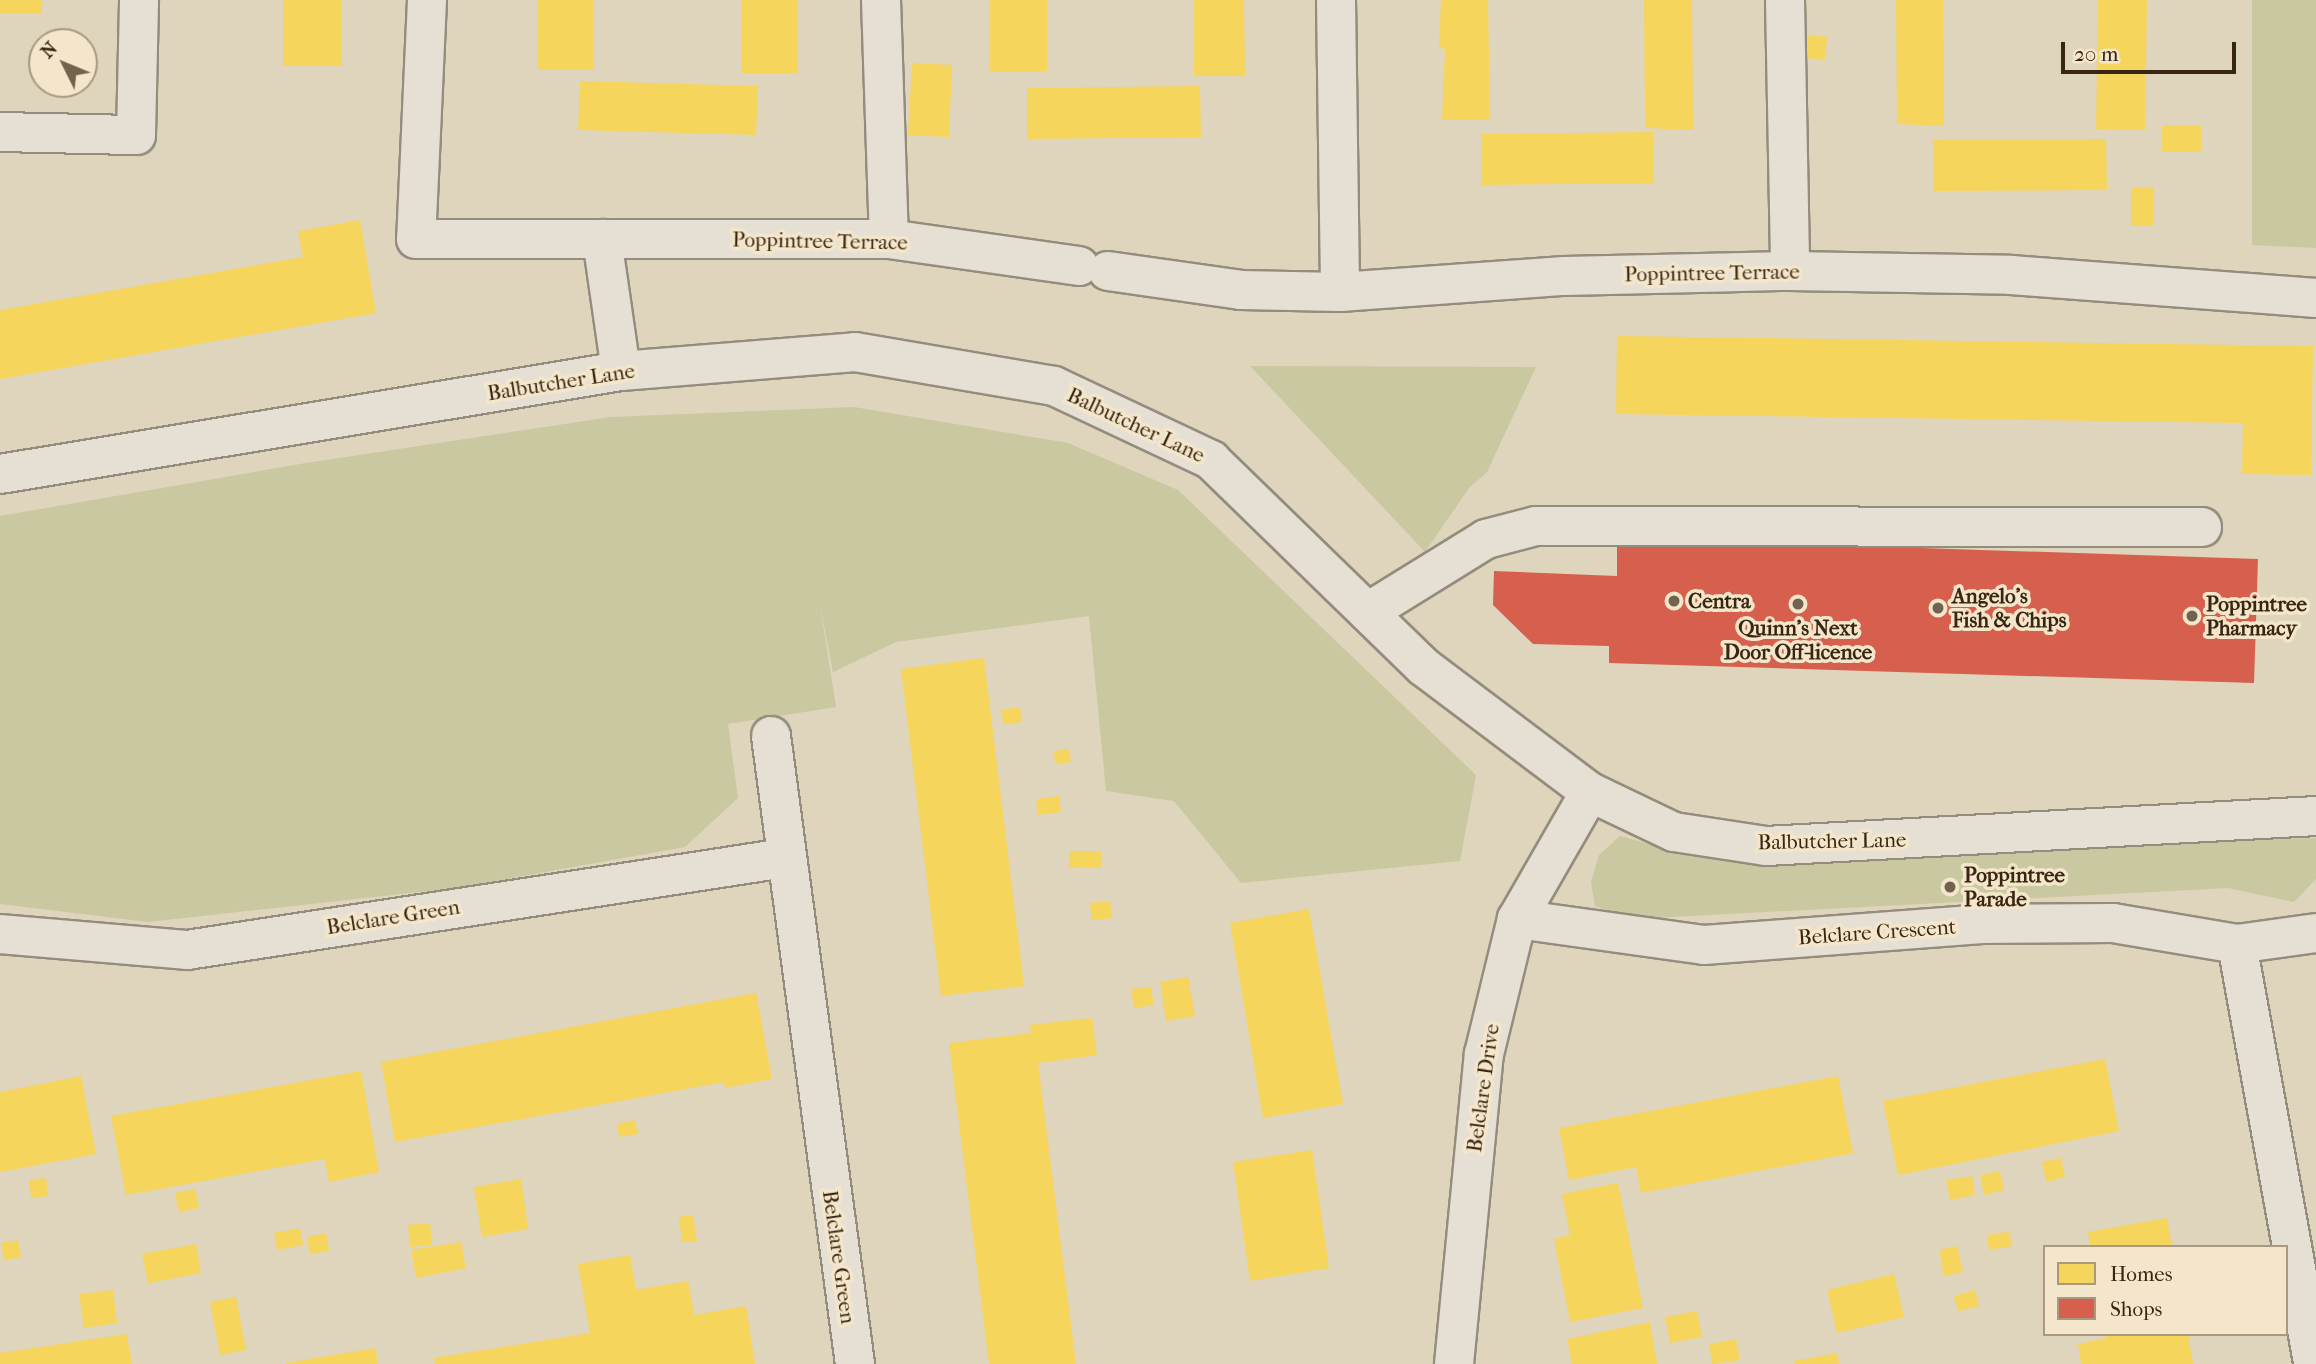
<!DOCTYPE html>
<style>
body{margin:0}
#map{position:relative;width:2316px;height:1364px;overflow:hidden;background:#dfd4bc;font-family:"IM FELL French Canon",serif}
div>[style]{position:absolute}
.green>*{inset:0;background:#c9c8a1}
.homes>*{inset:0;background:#f6d55c}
.shops>*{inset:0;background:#d6604d}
.roads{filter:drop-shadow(2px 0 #948c7c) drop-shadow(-2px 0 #948c7c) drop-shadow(0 2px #948c7c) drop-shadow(0 -2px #948c7c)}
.minor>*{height:38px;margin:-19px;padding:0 19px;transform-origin:19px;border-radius:19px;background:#e5dfd4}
.dots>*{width:19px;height:19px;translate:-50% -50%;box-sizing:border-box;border:4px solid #f4e6ca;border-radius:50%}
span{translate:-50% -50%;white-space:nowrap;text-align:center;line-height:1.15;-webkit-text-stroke:7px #f4e6ca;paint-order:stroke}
.street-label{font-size:21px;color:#392612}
.poi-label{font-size:21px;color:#392612;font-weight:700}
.left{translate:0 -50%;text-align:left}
.legend{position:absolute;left:2043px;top:1245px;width:245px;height:91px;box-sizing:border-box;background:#f4e6ca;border:2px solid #a99980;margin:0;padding:9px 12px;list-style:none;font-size:21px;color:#392612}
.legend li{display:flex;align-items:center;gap:14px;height:35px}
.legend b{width:35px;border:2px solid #a99980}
.north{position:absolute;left:28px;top:28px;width:70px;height:70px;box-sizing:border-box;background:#f4e6ca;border:2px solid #a99980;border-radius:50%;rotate:313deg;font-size:19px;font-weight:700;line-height:28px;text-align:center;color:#392612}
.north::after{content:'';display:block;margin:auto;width:24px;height:32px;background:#73634e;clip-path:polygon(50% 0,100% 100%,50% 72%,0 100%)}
.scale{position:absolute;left:2061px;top:42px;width:175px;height:32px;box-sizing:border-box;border:4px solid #392612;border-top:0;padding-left:9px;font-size:21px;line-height:24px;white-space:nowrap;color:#392612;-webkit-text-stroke:5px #f4e6ca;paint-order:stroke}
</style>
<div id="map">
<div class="green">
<div style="clip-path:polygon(2252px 0,2316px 0,2316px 248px,2252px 245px)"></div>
<div style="clip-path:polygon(1250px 366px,1536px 367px,1487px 472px,1469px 488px,1425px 552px)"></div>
<div style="clip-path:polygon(854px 407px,1068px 443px,1178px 490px,1476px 775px,1460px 861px,1241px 883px,1174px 801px,1106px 791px,1089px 616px,896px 642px,833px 672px,820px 605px,836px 707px,728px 724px,738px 798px,685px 847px,456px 888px,148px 922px,0 904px,0 516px,306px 463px,611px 417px)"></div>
<div style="clip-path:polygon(1620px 836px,1682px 853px,2316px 838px,2316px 879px,2294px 902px,2228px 888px,1633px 919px,1595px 906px,1591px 882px,1599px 855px)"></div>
</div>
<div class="homes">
<div style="clip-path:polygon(0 0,42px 0,42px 13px,0 13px)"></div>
<div style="clip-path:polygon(283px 0,341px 0,342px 66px,283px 66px)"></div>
<div style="clip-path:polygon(537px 0,594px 0,594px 70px,537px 70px)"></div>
<div style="clip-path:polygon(741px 0,798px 0,798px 73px,741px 73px)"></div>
<div style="clip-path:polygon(990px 0,1047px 0,1047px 71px,990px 72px)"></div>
<div style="clip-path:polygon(1194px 0,1244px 0,1245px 76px,1194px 76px)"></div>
<div style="clip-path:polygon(1441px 0,1488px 0,1490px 120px,1442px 119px,1445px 49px,1439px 48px)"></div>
<div style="clip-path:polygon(1644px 0,1692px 0,1693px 130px,1645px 128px)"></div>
<div style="clip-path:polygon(1896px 0,1943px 0,1944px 126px,1897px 124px)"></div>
<div style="clip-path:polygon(2098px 0,2147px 0,2145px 130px,2096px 129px)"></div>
<div style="clip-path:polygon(1808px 35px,1827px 37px,1825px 60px,1806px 58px)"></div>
<div style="clip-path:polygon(912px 63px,952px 65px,949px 137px,908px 135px)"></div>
<div style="clip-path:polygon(580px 81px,758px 86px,756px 135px,578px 130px)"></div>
<div style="clip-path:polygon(1200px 86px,1201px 137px,1027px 139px,1027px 88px)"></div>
<div style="clip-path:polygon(2162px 125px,2201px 125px,2201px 152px,2162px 152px)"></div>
<div style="clip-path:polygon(1653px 132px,1654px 183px,1481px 185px,1481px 134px)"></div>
<div style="clip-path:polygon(2106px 139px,2107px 190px,1933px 191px,1933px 140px)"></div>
<div style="clip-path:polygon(2154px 187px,2154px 226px,2131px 226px,2131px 188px)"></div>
<div style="clip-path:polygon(360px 220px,376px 313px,0 379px,0 310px,303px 257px,298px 231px)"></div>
<div style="clip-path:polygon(1617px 336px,2313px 346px,2311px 475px,2242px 474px,2243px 423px,1616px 414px)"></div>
<div style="clip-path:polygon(984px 658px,1024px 986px,941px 996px,901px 669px)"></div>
<div style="clip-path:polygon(1020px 707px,1022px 722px,1003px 724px,1001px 710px)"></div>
<div style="clip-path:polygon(1069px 749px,1071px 762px,1055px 764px,1054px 751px)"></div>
<div style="clip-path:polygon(1059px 796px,1061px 812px,1038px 815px,1036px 799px)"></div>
<div style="clip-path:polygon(1069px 851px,1102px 851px,1102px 867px,1069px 868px)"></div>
<div style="clip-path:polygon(1110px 901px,1112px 918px,1092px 920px,1090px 903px)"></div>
<div style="clip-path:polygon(1309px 909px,1343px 1104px,1263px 1118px,1230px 923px)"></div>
<div style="clip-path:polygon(1188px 977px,1195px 1016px,1166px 1021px,1160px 982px)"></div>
<div style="clip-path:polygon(1151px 987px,1154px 1005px,1134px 1008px,1131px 989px)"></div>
<div style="clip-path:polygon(756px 993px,772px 1079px,725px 1088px,724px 1082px,395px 1142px,381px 1062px)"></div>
<div style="clip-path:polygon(1092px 1018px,1097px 1055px,1038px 1063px,1076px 1364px,989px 1364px,949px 1043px,1031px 1033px,1029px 1025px)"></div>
<div style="clip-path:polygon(2105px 1059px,2119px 1131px,1898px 1175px,1883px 1101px)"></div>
<div style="clip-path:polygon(361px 1071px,379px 1172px,329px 1182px,325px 1159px,126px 1195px,111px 1116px)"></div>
<div style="clip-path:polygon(81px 1076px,96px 1154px,0 1172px,0 1092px)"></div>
<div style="clip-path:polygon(1838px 1076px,1853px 1153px,1641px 1193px,1636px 1167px,1569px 1180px,1559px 1128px)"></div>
<div style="clip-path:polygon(635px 1120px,638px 1134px,619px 1137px,617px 1124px)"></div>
<div style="clip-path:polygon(1312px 1150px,1329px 1268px,1250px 1281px,1233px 1162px)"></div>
<div style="clip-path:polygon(2061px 1158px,2065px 1177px,2046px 1182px,2042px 1162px)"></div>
<div style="clip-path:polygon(2000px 1171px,2004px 1190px,1984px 1195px,1980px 1175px)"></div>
<div style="clip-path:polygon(1972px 1176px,1975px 1195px,1950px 1200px,1946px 1180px)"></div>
<div style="clip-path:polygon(46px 1178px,48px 1196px,31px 1198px,29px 1180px)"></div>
<div style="clip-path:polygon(521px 1179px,528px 1229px,482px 1237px,474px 1187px)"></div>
<div style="clip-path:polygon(1618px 1183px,1643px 1308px,1570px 1322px,1554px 1239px,1570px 1235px,1562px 1194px)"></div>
<div style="clip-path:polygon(195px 1189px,199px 1208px,179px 1212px,175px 1193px)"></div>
<div style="clip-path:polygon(693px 1215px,697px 1241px,682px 1242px,679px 1217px)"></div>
<div style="clip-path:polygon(2167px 1218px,2172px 1247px,2090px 1247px,2088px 1232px)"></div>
<div style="clip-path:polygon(430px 1223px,432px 1245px,410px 1247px,408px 1225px)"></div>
<div style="clip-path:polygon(300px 1228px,303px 1245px,277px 1250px,274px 1233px)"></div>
<div style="clip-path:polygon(2009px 1232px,2012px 1246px,1989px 1250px,1987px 1235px)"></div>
<div style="clip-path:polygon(326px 1233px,329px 1251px,310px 1254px,307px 1237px)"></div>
<div style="clip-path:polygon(18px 1240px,21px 1257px,4px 1260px,1px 1243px)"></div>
<div style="clip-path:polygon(461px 1242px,466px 1268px,416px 1278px,411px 1250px)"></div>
<div style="clip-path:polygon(196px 1244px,201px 1273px,148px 1283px,142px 1254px)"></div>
<div style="clip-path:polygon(1957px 1246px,1963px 1272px,1944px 1276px,1939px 1250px)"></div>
<div style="clip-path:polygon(630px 1255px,636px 1290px,688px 1281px,694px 1315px,746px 1306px,755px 1364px,435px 1364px,434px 1358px,590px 1333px,578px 1264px)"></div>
<div style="clip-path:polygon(1894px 1274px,1904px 1317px,1837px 1333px,1827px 1290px)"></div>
<div style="clip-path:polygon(113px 1290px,117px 1323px,84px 1328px,79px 1294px)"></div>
<div style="clip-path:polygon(1975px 1290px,1979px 1306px,1958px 1311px,1954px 1296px)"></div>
<div style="clip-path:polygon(236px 1297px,246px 1350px,220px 1355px,210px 1302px)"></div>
<div style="clip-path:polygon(1697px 1311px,1702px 1337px,1670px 1343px,1665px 1317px)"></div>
<div style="clip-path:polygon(1650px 1322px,1657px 1364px,1572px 1364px,1567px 1339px)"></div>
<div style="clip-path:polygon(127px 1334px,132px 1364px,0 1364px,0 1353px)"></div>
<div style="clip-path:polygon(2106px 1334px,2188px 1334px,2193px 1364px,2081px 1364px,2078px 1344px,2107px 1338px)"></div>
<div style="clip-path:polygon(1736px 1339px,1740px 1360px,1712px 1364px,1709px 1344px)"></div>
<div style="clip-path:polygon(375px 1348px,378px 1364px,285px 1364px,285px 1363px)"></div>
<div style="clip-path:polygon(1837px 1353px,1839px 1364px,1795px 1364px,1794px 1361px)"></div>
</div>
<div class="shops">
<div style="clip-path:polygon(1617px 538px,2258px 559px,2254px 683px,1609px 663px,1609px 646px,1533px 644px,1493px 605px,1494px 571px,1617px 576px)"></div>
</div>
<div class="roads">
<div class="minor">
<div style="left:427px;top:0;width:239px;rotate:92.6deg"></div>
<div style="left:416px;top:239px;width:473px"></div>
<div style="left:889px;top:239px;width:192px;rotate:8.1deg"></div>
<div style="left:881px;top:0;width:239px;rotate:88.1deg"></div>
<div style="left:1336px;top:0;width:292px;rotate:89.2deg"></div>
<div style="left:1785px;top:0;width:271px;rotate:88.9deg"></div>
<div style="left:0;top:132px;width:136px;rotate:1.3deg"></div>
<div style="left:136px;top:135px;width:135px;rotate:-88.7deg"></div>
<div style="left:602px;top:239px;width:133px;rotate:81.8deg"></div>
<div style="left:1108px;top:271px;width:134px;rotate:8.1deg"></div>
<div style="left:1241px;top:290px;width:99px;rotate:1.2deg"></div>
<div style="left:1340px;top:292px;width:225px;rotate:-4.1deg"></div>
<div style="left:1564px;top:276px;width:226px;rotate:-1.3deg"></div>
<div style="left:1790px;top:271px;width:221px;rotate:1deg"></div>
<div style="left:2011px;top:275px;width:306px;rotate:4.3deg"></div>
<div style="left:0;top:474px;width:629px;rotate:-9.42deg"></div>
<div style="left:621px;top:371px;width:235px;rotate:-4.6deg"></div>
<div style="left:855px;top:352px;width:202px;rotate:9.7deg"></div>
<div style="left:1054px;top:386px;width:174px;rotate:25.2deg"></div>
<div style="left:1211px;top:460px;width:297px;rotate:44.2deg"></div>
<div style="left:1424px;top:667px;width:208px;rotate:37deg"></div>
<div style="left:1590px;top:792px;width:93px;rotate:25.5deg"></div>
<div style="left:1674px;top:832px;width:93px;rotate:8.7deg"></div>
<div style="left:1766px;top:846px;width:551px;rotate:-3.12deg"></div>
<div style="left:1368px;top:612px;width:139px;rotate:-31.7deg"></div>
<div style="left:1486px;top:539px;width:52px;rotate:-14.6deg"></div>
<div style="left:1536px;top:526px;width:666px;rotate:0.09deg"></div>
<div style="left:771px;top:736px;width:634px;rotate:82.38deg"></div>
<div style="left:1517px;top:919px;width:189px;rotate:7.9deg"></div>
<div style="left:1704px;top:945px;width:282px;rotate:-4.3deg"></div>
<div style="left:1985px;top:924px;width:128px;rotate:-0.4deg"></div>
<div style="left:2113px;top:923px;width:126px;rotate:9.6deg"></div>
<div style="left:2237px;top:944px;width:80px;rotate:-7.9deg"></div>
<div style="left:0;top:934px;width:188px;rotate:4.9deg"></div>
<div style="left:187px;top:950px;width:605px;rotate:-8.75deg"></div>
<div style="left:2237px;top:944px;width:427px;rotate:79.7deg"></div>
<div style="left:1454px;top:1364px;width:311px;rotate:-84.5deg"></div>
<div style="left:1484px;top:1054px;width:139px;rotate:-76.3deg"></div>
<div style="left:1517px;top:919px;width:146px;rotate:-60.1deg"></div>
</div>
</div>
<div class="dots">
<div style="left:1674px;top:601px;background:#73634e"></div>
<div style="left:1798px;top:604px;background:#73634e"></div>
<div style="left:1938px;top:608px;background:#73634e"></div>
<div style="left:2192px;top:616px;background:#73634e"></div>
<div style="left:1950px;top:887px;background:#73634e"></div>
</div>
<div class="street-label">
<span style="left:820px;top:241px;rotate:1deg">Poppintree Terrace</span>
<span style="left:1712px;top:273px;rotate:-1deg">Poppintree Terrace</span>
<span style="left:561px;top:382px;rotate:-9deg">Balbutcher Lane</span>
<span style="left:1136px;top:425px;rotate:25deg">Balbutcher Lane</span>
<span style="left:1832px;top:841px;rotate:-1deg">Balbutcher Lane</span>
<span style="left:393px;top:917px;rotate:-9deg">Belclare Green</span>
<span style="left:1877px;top:932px;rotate:-4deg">Belclare Crescent</span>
<span style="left:1483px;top:1088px;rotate:-82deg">Belclare Drive</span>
<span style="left:839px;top:1257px;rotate:82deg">Belclare Green</span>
</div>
<div class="poi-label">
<span class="left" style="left:1952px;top:608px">Angelo's<br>Fish &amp; Chips</span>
<span class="left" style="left:1688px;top:601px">Centra</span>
<span class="left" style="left:2206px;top:616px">Poppintree<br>Pharmacy</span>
<span style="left:1798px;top:640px">Quinn's Next<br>Door Off-licence</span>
<span class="left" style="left:1964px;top:887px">Poppintree<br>Parade</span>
</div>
<ul class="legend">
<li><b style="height:19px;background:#f6d55c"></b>Homes</li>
<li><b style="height:19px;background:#d6604d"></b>Shops</li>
</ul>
<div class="north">N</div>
<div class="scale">20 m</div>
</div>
